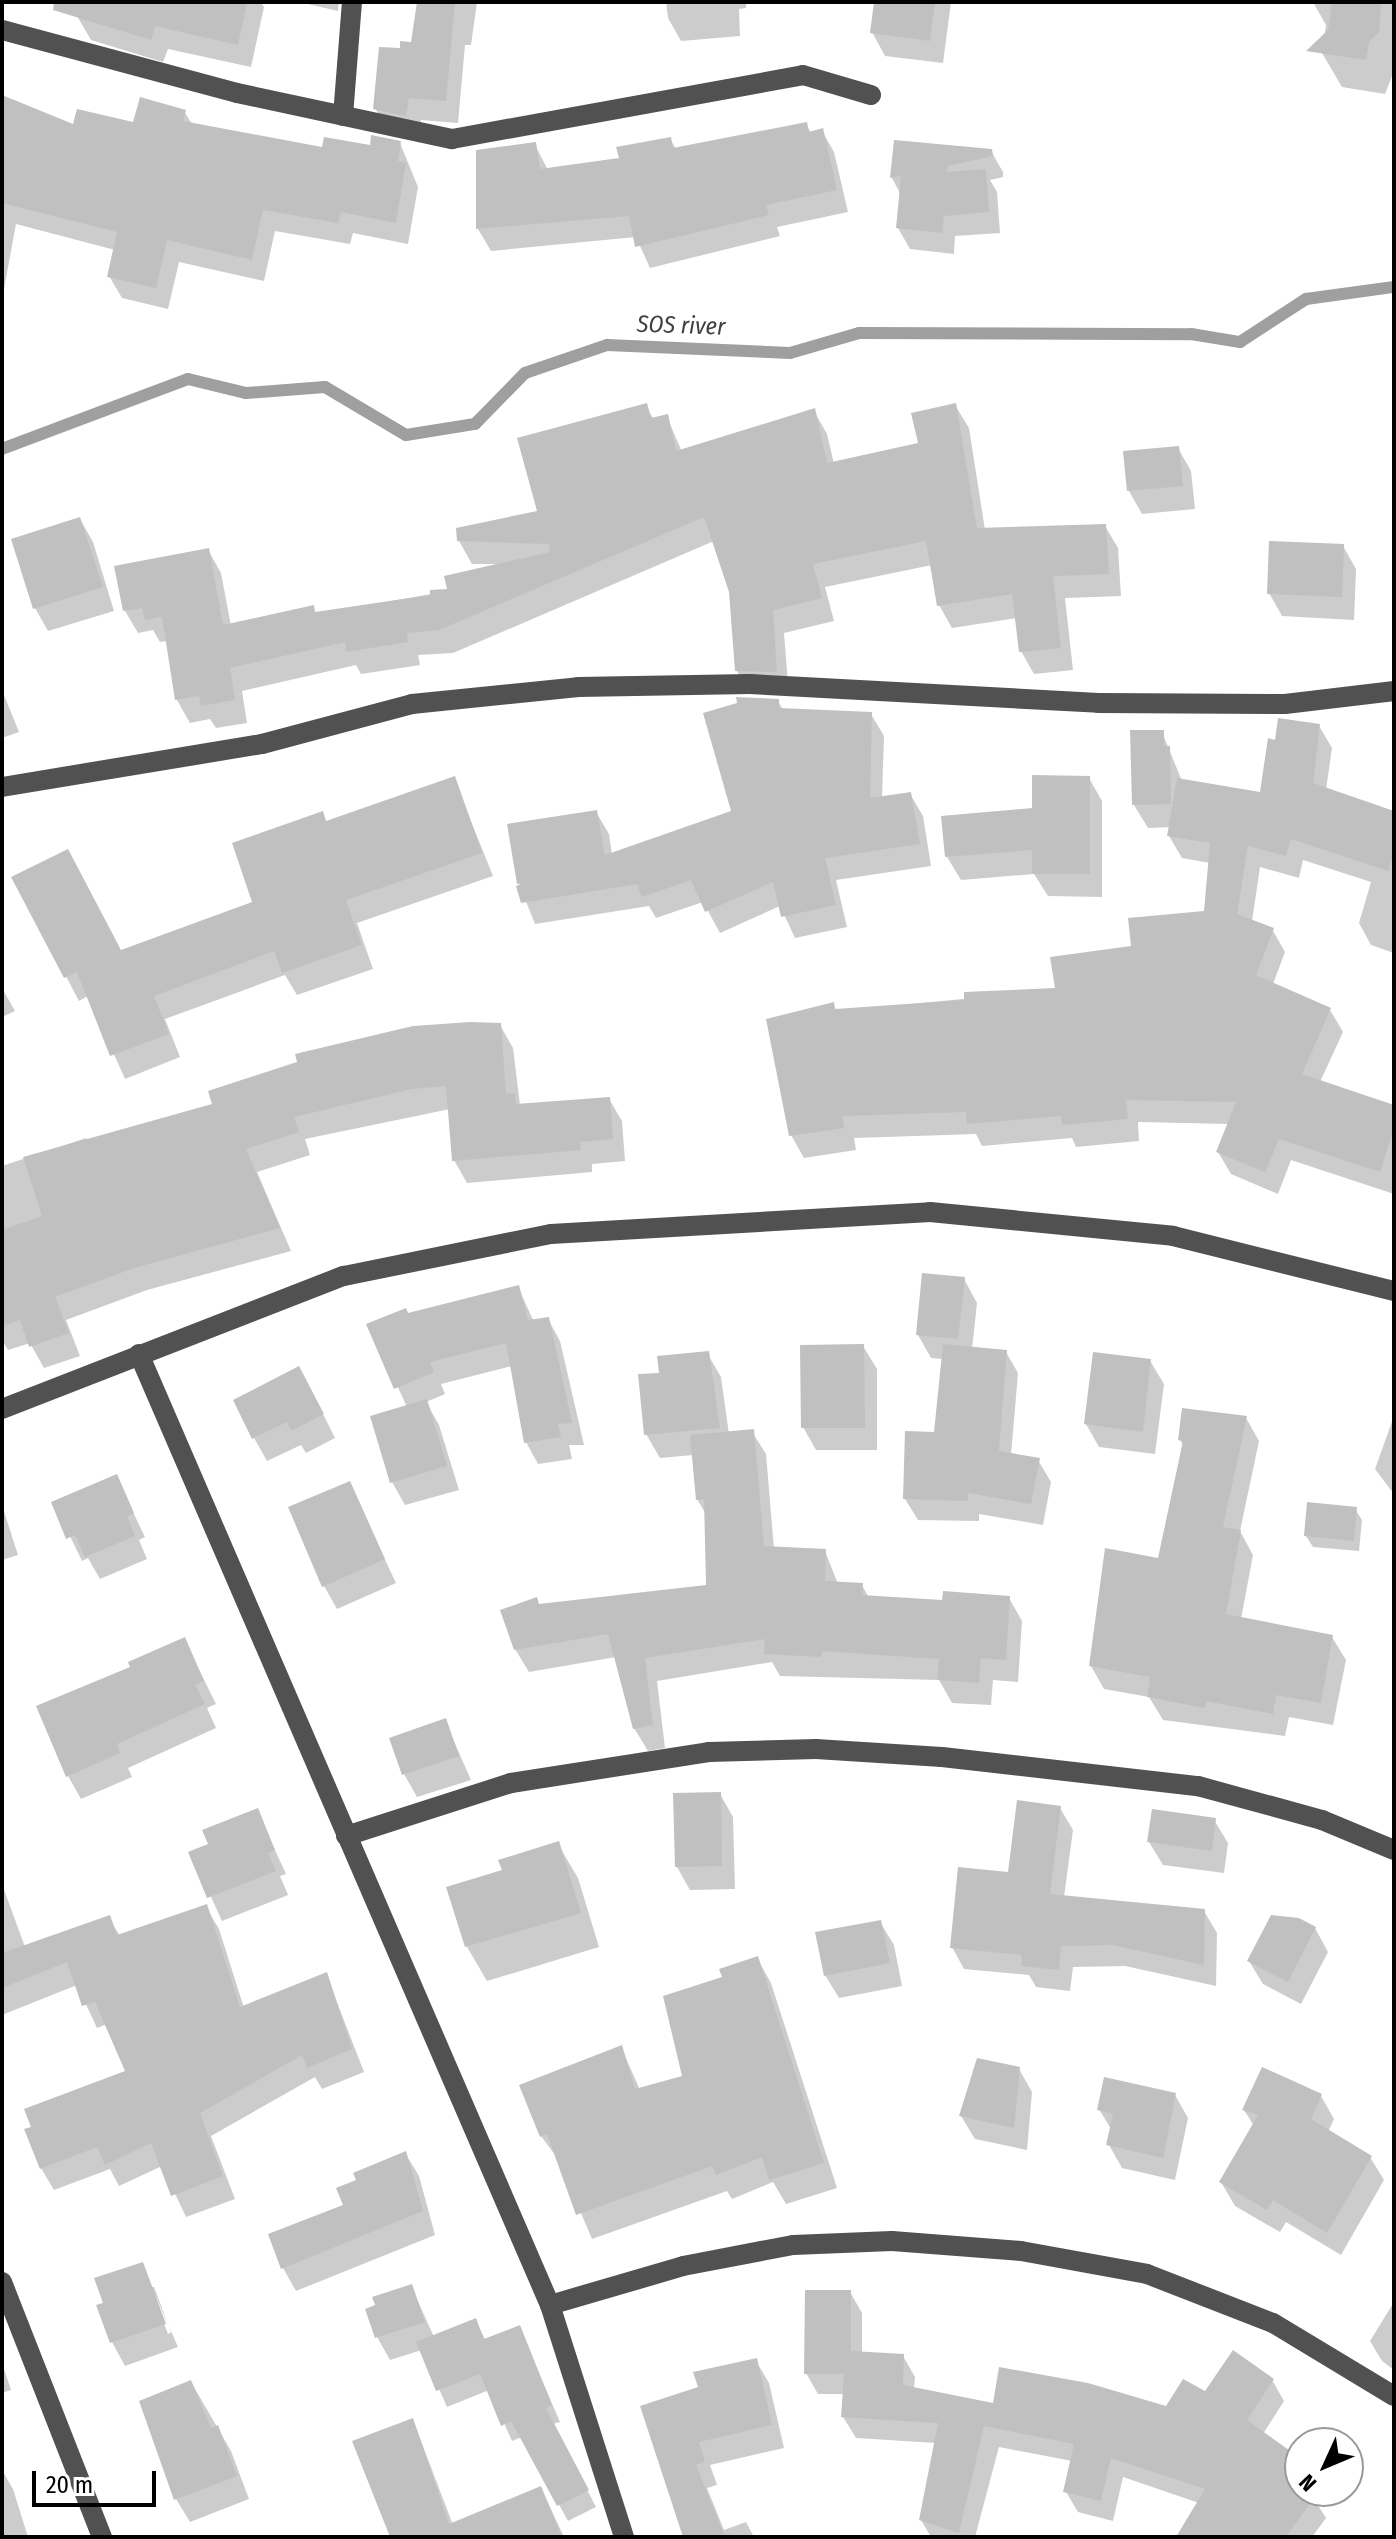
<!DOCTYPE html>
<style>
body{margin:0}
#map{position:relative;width:1396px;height:2539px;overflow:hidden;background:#fff;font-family:"Fira Sans Condensed",sans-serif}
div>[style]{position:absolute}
.shadow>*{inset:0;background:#0003}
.stream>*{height:12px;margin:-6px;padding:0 6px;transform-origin:6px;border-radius:6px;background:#9f9f9f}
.building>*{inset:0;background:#c0c0c0}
.minor>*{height:20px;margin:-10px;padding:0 10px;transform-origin:10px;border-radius:10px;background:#515151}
span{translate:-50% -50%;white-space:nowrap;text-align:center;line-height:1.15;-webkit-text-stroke:6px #fff;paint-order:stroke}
.water-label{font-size:24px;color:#404040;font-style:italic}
.frame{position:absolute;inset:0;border:4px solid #000;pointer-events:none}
.north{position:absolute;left:1284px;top:2427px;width:80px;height:80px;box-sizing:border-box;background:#fff;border:2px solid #999;border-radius:50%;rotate:226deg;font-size:22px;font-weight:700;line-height:32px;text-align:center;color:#000}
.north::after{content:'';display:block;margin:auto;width:28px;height:36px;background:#000;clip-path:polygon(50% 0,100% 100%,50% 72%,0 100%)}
.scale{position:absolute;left:32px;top:2471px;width:124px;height:36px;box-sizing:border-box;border:4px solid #000;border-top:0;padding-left:10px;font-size:24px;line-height:28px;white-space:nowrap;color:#000;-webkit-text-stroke:6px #fff;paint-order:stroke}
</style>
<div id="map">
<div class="shadow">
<div style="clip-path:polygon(82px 2px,261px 2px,264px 7px,251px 67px,168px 49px,163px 62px,91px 40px,77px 16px)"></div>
<div style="clip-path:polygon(299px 2px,339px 2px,338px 11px)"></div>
<div style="clip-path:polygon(419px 2px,477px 2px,471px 45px,465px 45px,458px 123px,421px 120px,418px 138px,388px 131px,375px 108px,401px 51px,413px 44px)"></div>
<div style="clip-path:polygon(666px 2px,746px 2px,746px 8px,739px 9px,740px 36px,681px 41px,668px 18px)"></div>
<div style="clip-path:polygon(876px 2px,951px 2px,943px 63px,885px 56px,872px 32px)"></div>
<div style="clip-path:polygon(1313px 2px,1394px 2px,1394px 71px,1385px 94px,1342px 87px,1322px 53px,1326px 25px)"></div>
<div style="clip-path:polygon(2px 97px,75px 127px,134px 124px,184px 111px,192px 124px,323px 150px,400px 143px,418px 187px,408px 244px,353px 233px,350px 244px,275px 231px,264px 281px,179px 262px,168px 309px,122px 298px,109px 276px,115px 250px,16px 224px,2px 300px)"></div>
<div style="clip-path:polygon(806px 124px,811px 133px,822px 131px,834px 152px,848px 212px,777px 227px,780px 236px,650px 268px,636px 237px,491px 251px,478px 229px,478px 152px,535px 145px,548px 170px,621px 160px,670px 139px,676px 149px)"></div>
<div style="clip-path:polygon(896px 142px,991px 151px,1003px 172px,1003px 177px,990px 180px,997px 192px,1000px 233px,955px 236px,954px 254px,910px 249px,898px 228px,901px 195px,892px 178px)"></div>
<div style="clip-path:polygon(955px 405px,969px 428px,985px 530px,1105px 526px,1118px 548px,1121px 596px,1065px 598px,1073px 670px,1034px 674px,1021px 651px,1017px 618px,952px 628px,939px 605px,932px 565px,825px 587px,834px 621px,784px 633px,789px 695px,750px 694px,737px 671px,741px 627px,714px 541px,453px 653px,418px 655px,420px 665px,361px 674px,356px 665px,242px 691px,247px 723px,216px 728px,210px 719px,190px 723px,177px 700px,167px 641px,160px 642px,153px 630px,138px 633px,125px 611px,208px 550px,221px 573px,231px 626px,313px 607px,316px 614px,449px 591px,498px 564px,472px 564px,459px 541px,539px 513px,646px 406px,654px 420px,667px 417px,682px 452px,814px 411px,827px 434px,834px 464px,920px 445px)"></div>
<div style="clip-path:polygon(1178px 448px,1191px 471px,1195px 509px,1142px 514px,1129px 491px)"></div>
<div style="clip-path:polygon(80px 519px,93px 542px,114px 611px,48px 631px,35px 608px)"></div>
<div style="clip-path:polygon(1343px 546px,1356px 569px,1354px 620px,1282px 616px,1269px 593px)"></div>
<div style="clip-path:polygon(2px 690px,19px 732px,2px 738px)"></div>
<div style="clip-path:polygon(778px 701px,783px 710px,871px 714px,884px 736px,882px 798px,910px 794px,923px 816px,931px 866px,836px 880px,847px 927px,795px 938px,780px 906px,720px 933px,703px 902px,656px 918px,649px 906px,535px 924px,519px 884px,596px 812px,609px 834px,612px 855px,733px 812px)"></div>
<div style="clip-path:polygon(1319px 726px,1332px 748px,1326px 790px,1394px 813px,1394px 953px,1371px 945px,1359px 923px,1371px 882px,1303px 860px,1299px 878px,1260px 867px,1252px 921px,1272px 929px,1285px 952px,1273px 984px,1330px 1010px,1343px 1032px,1320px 1082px,1394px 1107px,1394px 1194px,1291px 1160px,1278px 1194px,1231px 1174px,1218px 1152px,1230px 1124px,1138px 1122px,1139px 1141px,1076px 1147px,1072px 1138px,982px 1146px,976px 1134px,854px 1138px,856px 1150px,804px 1158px,791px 1135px,833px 1005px,837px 1011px,1057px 990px,1205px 912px,1210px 863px,1182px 858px,1169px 836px,1171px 827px,1148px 828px,1134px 805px,1162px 732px,1182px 781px,1262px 794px,1276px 742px)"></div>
<div style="clip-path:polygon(1089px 778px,1102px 801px,1102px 897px,1048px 896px,1034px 874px,961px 880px,947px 857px)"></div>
<div style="clip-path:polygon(454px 779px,493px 876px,357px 923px,373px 969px,297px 995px,285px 975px,165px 1019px,180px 1057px,125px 1079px,88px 996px,79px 1001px,14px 878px,121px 952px,255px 903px)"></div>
<div style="clip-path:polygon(2px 988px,15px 1011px,2px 1017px)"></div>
<div style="clip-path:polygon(500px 1025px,513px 1048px,520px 1105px,609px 1099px,622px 1121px,625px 1161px,592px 1164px,592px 1172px,467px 1183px,454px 1160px,450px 1109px,305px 1139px,310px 1155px,257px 1172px,291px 1251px,147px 1290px,66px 1320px,80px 1356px,44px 1368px,30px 1343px,8px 1350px,2px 1340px,2px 1166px,86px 1138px,89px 1145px)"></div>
<div style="clip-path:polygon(964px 1279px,977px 1303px,972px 1349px,1006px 1352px,1018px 1373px,1011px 1455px,1038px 1460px,1051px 1482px,1043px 1525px,979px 1514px,979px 1521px,918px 1520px,905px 1499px,936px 1434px,943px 1359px,931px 1358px,918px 1335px)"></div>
<div style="clip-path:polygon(518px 1287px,534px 1322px,548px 1319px,560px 1341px,584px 1445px,569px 1445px,572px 1459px,538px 1464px,526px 1442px,512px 1366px,441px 1384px,445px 1394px,426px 1402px,439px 1425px,459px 1490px,405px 1505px,392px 1482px,407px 1407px,369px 1325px)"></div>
<div style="clip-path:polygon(863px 1346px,877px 1369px,877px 1450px,816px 1450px,803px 1427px)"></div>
<div style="clip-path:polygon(707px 1353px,721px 1377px,729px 1434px,752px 1432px,766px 1454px,774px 1549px,825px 1551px,838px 1584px,862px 1585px,869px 1598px,944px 1602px,1009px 1598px,1022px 1621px,1018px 1682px,993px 1680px,991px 1705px,952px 1703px,939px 1680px,780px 1676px,772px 1662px,657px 1681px,665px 1748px,648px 1751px,634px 1728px,616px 1657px,529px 1672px,515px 1649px,539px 1606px,708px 1587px,707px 1516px,697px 1499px,693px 1455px,660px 1458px,646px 1434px,661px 1375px)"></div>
<div style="clip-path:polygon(1150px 1361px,1164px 1384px,1155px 1454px,1099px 1447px,1086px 1424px)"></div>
<div style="clip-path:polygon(312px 1392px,335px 1438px,306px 1453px,301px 1445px,267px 1461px,254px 1438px)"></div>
<div style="clip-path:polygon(1394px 1416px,1394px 1494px,1375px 1469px)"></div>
<div style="clip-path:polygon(1246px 1418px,1259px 1441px,1240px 1531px,1253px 1555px,1241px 1619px,1332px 1637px,1346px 1660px,1333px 1725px,1289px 1717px,1285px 1736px,1163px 1720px,1149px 1697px,1104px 1689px,1091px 1666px,1159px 1560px,1184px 1446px,1180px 1440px)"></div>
<div style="clip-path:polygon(116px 1477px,145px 1537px,139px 1540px,147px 1559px,100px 1579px,88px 1558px,82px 1561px,54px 1503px)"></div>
<div style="clip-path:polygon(349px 1483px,396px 1583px,337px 1609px,324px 1586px)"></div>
<div style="clip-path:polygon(2px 1505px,18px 1555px,2px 1560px)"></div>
<div style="clip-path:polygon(1355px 1509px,1362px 1520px,1359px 1551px,1313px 1547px,1306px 1536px)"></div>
<div style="clip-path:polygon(184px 1639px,216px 1704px,207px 1708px,216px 1728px,128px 1768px,132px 1777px,81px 1799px,68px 1776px,133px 1668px)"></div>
<div style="clip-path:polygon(445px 1721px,471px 1780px,417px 1797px,404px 1774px)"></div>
<div style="clip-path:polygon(720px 1794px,733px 1817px,735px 1889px,690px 1890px,677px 1867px)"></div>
<div style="clip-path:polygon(1060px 1808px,1073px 1830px,1064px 1897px,1204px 1911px,1217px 1933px,1216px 1986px,1125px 1966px,1073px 1967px,1070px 1991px,1036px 1987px,1029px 1975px,964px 1969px,952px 1947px)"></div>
<div style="clip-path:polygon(257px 1811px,286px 1874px,280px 1876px,288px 1895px,222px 1921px,191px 1853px,210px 1846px)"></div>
<div style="clip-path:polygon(1214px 1820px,1228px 1843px,1224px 1873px,1163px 1865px,1149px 1842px)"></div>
<div style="clip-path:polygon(558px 1844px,578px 1878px,599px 1947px,487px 1981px,467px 1947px,449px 1888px,504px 1872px)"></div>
<div style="clip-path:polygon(2px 1884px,25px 1947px,109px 1918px,120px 1936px,206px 1907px,219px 1929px,244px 2008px,326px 1974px,364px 2072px,322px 2089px,315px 2077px,211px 2136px,235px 2199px,186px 2217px,162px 2166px,119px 2186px,110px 2169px,54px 2190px,41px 2168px,127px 2072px,107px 2024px,97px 2028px,77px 1985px,2px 2015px)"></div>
<div style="clip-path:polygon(880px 1922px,894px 1945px,902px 1986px,839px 1998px,825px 1975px)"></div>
<div style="clip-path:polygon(1315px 1928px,1328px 1952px,1301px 2004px,1263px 1984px,1249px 1961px)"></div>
<div style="clip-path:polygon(757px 1958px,771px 1983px,837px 2188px,786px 2204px,773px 2182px,732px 2199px,727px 2191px,592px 2239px,558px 2159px,541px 2136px,621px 2047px,640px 2090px,685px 2078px,725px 1979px)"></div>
<div style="clip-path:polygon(1019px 2069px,1032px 2092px,1027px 2150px,975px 2139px,961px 2116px)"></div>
<div style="clip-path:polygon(1175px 2095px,1188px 2118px,1175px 2180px,1122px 2168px,1109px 2145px,1112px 2131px,1099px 2109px)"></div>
<div style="clip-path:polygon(1321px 2096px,1334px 2119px,1328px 2132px,1370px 2157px,1384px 2180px,1341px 2255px,1286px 2222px,1280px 2232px,1235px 2206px,1221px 2182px,1254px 2126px,1244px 2110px)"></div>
<div style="clip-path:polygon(405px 2153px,419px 2176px,435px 2235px,296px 2291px,283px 2268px)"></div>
<div style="clip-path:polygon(evenodd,142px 2265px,178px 2347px,125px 2366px,112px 2342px,105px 2304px,142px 2265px,150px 2287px,154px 2287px,171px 2332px,168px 2334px,150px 2287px)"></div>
<div style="clip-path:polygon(411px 2286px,434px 2337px,475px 2321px,486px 2341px,519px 2327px,560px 2422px,553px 2424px,596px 2507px,568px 2521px,522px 2437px,512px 2441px,489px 2390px,447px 2407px,422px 2350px,390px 2360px,377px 2337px)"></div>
<div style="clip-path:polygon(850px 2292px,862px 2313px,862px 2353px,903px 2356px,915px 2377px,914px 2390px,994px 2405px,1167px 2408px,1272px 2380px,1284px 2401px,1263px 2434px,1300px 2460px,1300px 2491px,1309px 2491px,1326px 2518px,1312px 2537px,1179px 2537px,1199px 2503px,1123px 2477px,1113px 2521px,1078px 2512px,1066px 2492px,1072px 2461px,999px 2447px,975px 2537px,931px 2537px,921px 2520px,936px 2443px,856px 2438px,843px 2417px,845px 2394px,818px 2394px,806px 2373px)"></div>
<div style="clip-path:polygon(1394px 2302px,1394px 2370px,1382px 2361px,1370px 2341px)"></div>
<div style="clip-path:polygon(756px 2361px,769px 2383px,784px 2448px,710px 2465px,717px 2485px,707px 2488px,724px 2530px,746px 2522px,754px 2537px,679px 2537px,684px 2535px,701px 2389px)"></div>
<div style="clip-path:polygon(2px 2363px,11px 2390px,2px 2393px)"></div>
<div style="clip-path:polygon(191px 2382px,231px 2451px,249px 2499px,190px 2522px,176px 2499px)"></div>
<div style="clip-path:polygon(413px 2420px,453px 2525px,541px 2488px,564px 2537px,392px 2537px)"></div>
<div style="clip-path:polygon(2px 2470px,13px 2489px,28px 2537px,2px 2537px)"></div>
</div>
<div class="stream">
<div style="left:2px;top:449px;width:199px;rotate:-20.6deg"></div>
<div style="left:188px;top:379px;width:60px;rotate:13.6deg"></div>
<div style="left:246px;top:393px;width:79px;rotate:-4.3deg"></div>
<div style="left:325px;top:387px;width:94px;rotate:30.7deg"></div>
<div style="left:406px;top:435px;width:70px;rotate:-9.1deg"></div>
<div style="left:475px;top:424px;width:71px;rotate:-45.6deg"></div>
<div style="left:525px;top:373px;width:87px;rotate:-18.9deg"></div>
<div style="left:607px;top:345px;width:183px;rotate:2.5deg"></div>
<div style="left:790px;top:353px;width:72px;rotate:-16.2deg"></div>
<div style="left:859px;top:333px;width:332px;rotate:0.2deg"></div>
<div style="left:1191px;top:334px;width:50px;rotate:9.3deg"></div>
<div style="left:1240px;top:342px;width:79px;rotate:-33.1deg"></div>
<div style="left:1306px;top:299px;width:89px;rotate:-7.8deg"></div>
</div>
<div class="building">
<div style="clip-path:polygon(54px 2px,247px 2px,238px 45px,155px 26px,151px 40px,53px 10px)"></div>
<div style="clip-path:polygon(417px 2px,455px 2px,446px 101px,409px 98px,406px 116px,373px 109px,379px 47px,400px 48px,400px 41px,411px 42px)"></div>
<div style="clip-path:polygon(874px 2px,935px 2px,930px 41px,870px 33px)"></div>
<div style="clip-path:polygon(1332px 2px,1381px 2px,1379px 32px,1369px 42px,1366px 60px,1306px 51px,1328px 30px)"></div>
<div style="clip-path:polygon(2px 95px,73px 124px,77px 109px,133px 122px,140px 97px,186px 110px,183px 121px,322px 147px,324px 137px,370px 145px,371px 135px,401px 141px,398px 161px,406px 163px,396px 223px,341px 212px,338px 223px,263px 210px,252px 260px,167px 240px,156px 288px,107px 277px,117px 232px,2px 203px)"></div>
<div style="clip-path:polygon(807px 122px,809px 132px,823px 128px,837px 190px,766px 205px,769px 215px,635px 247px,629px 216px,476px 229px,476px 150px,536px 142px,540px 169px,619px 158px,616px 147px,671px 137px,673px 148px)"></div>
<div style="clip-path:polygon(894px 140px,992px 149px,993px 156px,948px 166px,947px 172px,986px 169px,989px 212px,944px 216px,942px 233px,896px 228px,901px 176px,890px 178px)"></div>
<div style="clip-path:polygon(647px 403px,651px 418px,668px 414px,676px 451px,815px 408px,827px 463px,918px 443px,911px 413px,956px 403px,977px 528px,1106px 524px,1109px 574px,1053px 576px,1061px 648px,1019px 652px,1012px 594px,937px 606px,926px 541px,813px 564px,822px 598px,773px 610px,777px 672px,735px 671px,729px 592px,704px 517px,439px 630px,407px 633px,408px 642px,346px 652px,345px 642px,230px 668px,235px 700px,201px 706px,199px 696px,175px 700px,162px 617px,145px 620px,142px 608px,123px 611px,114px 566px,209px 548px,223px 625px,314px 605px,315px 612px,430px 595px,430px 590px,447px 589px,444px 576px,550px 552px,549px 544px,457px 541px,456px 528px,537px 511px,517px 438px)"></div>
<div style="clip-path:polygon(1179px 446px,1183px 486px,1127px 491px,1123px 451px)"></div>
<div style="clip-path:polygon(80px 517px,103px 587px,33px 609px,11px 539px)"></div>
<div style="clip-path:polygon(1269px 541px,1344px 544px,1342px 597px,1267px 594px)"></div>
<div style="clip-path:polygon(736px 697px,779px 699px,779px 708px,872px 712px,870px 798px,911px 792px,920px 844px,825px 858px,836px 905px,781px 917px,773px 882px,705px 912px,691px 880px,642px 897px,637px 884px,521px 903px,516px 886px,524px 883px,517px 884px,507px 824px,597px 810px,605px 855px,731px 811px,703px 713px,737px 703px)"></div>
<div style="clip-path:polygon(1278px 718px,1320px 724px,1313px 783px,1394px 811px,1394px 853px,1388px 871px,1291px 839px,1286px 856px,1248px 846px,1237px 914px,1274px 928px,1256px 975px,1331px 1008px,1302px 1074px,1394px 1105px,1394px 1128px,1380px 1172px,1279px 1139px,1265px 1172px,1216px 1152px,1236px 1102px,1126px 1100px,1128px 1119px,1062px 1125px,1061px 1116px,967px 1124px,966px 1112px,842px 1116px,844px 1128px,789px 1136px,766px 1019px,834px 1002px,835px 1009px,964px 1000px,964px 992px,1055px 988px,1050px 957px,1131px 946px,1128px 918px,1204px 911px,1210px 843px,1167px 836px,1177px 778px,1260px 792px,1268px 738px,1275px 740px)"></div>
<div style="clip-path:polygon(1130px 730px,1164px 730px,1164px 746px,1170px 746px,1171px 804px,1132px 805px)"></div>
<div style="clip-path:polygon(1032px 775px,1090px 776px,1090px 874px,1032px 874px,1032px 850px,945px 857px,941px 816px,1032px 808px)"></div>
<div style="clip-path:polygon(455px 776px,482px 853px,346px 900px,362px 945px,282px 973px,274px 951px,154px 996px,169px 1034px,110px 1056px,77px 972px,64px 978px,11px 877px,68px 849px,121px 950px,252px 902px,232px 843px,323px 811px,326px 821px)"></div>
<div style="clip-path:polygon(470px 1022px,501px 1023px,506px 1094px,515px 1093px,516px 1104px,610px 1097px,613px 1139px,580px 1142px,581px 1150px,452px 1161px,446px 1086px,412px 1089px,294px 1117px,299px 1132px,246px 1149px,280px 1228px,134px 1268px,55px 1297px,69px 1333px,29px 1347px,20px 1320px,2px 1326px,2px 1230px,42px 1216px,23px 1157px,212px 1104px,208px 1091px,297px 1062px,295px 1054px,413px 1026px)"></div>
<div style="clip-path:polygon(922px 1273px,965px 1277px,958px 1339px,916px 1335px)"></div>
<div style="clip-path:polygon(519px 1285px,528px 1320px,549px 1317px,572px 1423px,558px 1424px,561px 1437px,524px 1443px,506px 1343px,430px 1362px,434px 1372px,394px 1389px,366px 1324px,406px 1308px,408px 1313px)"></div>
<div style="clip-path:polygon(864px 1344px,865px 1428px,801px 1428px,800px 1345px)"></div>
<div style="clip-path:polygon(943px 1344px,1007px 1350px,999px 1451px,1040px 1458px,1031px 1504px,968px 1493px,968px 1501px,903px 1499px,905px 1431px,934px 1432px)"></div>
<div style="clip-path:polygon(709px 1351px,720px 1428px,644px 1435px,638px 1374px,659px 1373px,657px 1356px)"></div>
<div style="clip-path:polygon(1093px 1352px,1151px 1359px,1143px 1432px,1084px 1424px)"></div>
<div style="clip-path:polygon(299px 1366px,324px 1414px,291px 1431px,287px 1422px,252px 1439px,233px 1400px)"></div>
<div style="clip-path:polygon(427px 1399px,447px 1466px,390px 1483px,370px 1416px)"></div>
<div style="clip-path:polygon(1182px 1408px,1247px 1416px,1223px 1527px,1241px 1530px,1226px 1614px,1333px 1635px,1321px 1703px,1276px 1695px,1273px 1714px,1206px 1701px,1205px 1708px,1147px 1697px,1150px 1677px,1089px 1666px,1105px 1548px,1158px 1558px,1183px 1441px,1178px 1440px)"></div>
<div style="clip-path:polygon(754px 1429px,764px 1546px,826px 1549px,825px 1581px,863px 1583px,862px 1595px,942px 1600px,943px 1591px,1010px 1596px,1006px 1660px,981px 1658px,979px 1683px,937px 1680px,939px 1659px,822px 1651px,821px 1657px,764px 1654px,765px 1639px,645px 1658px,653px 1725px,633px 1729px,608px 1634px,514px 1650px,500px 1610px,537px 1597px,539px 1604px,706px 1585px,704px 1499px,696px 1500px,690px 1435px)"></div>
<div style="clip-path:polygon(117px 1474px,134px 1513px,127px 1516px,135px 1536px,85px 1557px,75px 1535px,66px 1539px,51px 1502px)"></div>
<div style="clip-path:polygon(350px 1481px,385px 1559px,322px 1587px,288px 1507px)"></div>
<div style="clip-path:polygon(1307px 1502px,1357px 1507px,1354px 1541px,1304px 1536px)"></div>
<div style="clip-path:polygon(185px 1637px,204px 1681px,195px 1685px,205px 1704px,117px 1744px,120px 1753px,66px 1777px,36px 1706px,130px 1667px,128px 1662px)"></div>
<div style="clip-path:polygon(446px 1718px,459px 1756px,402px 1775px,389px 1738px)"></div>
<div style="clip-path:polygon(721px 1792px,722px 1866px,675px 1867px,673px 1793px)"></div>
<div style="clip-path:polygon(1017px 1800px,1061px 1806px,1050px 1894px,1205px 1909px,1204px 1965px,1112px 1945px,1061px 1946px,1059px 1970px,1021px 1966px,1022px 1955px,950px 1948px,958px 1867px,1008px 1872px)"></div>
<div style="clip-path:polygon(258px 1808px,275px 1850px,268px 1853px,276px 1871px,207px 1898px,188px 1852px,208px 1844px,202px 1830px)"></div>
<div style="clip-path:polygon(1152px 1809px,1216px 1818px,1212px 1851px,1147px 1842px)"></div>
<div style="clip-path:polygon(559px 1841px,581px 1913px,465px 1947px,446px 1887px,502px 1870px,498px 1860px)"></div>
<div style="clip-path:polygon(207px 1904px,240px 2007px,327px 1972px,352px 2049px,307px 2068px,302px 2055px,200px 2113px,223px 2176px,171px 2196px,151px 2143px,105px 2165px,97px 2147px,40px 2169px,24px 2129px,31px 2127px,24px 2109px,125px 2071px,95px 2002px,82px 2006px,67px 1962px,2px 1988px,2px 1953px,110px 1915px,117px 1935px)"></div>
<div style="clip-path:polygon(1271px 1915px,1299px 1918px,1316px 1927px,1288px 1982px,1247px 1961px)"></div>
<div style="clip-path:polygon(881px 1920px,890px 1963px,824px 1976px,815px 1932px)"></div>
<div style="clip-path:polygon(758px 1956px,824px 2163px,769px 2180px,762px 2157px,716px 2175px,712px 2166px,576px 2215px,547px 2134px,540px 2137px,519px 2085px,622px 2045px,635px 2089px,682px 2076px,663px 1996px,722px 1977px,719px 1969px)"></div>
<div style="clip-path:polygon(977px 2058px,1020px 2067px,1014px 2128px,959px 2116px)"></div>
<div style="clip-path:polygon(1262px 2067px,1322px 2094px,1311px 2119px,1372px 2156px,1327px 2233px,1273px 2200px,1267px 2210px,1219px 2182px,1258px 2115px,1242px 2110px)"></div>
<div style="clip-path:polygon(1104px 2077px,1176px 2093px,1163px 2158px,1106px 2145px,1113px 2114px,1097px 2110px)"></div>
<div style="clip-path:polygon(406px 2151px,423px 2211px,281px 2269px,268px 2234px,343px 2205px,336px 2188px,356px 2180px,353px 2173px)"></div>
<div style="clip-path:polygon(143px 2262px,166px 2324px,110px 2343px,96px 2305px,103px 2303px,94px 2278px)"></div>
<div style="clip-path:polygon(412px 2284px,425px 2322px,375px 2338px,365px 2309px,375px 2305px,372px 2297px)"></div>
<div style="clip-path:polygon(805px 2290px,851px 2290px,851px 2351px,904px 2354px,903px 2385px,993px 2403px,999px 2367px,1088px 2383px,1166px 2406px,1183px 2379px,1205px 2391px,1233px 2350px,1274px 2379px,1247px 2420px,1300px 2458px,1300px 2491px,1315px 2496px,1286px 2537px,1176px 2537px,1205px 2489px,1111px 2458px,1101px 2501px,1063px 2492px,1074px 2444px,984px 2426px,959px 2533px,919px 2520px,938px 2423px,841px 2417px,844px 2374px,804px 2374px)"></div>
<div style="clip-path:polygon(476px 2318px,484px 2339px,520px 2325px,552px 2405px,546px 2408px,589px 2490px,557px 2506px,511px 2421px,501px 2426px,480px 2374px,436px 2391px,416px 2342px)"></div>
<div style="clip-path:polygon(757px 2358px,772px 2425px,699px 2442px,705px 2462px,696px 2465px,725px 2537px,683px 2537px,640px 2406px,698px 2387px,693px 2372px)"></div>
<div style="clip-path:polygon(191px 2380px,211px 2428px,218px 2425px,237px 2476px,174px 2500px,139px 2401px)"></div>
<div style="clip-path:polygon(413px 2418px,449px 2524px,541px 2486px,562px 2537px,390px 2537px,352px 2441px)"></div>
</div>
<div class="minor">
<div style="left:2px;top:30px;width:243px;rotate:15deg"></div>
<div style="left:237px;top:93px;width:220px;rotate:12.1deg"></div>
<div style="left:452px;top:139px;width:357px;rotate:-10.3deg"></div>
<div style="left:803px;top:75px;width:71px;rotate:16.4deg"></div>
<div style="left:343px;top:116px;width:114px;rotate:-85.5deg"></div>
<div style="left:2px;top:787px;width:264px;rotate:-9.4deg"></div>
<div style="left:262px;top:744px;width:155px;rotate:-14.9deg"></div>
<div style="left:412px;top:704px;width:167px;rotate:-5.8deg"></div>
<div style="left:578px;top:687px;width:172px;rotate:-1deg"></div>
<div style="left:750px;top:684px;width:349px;rotate:3.1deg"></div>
<div style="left:1098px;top:703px;width:187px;rotate:0.3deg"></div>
<div style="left:1285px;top:704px;width:110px;rotate:-6.8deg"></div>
<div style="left:139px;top:1354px;width:1036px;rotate:66.63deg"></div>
<div style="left:550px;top:2305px;width:244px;rotate:72.3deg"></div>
<div style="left:2px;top:1409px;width:367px;rotate:-21.3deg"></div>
<div style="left:344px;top:1276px;width:211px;rotate:-11.5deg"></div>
<div style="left:551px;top:1234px;width:380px;rotate:-3.3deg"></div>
<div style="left:930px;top:1212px;width:244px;rotate:5.6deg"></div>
<div style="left:1173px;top:1236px;width:228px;rotate:14deg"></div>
<div style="left:346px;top:1836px;width:173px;rotate:-17.8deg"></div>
<div style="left:511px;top:1783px;width:200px;rotate:-8.9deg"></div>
<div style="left:709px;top:1752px;width:107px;rotate:-1.6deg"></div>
<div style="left:816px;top:1749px;width:126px;rotate:3.6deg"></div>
<div style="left:942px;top:1757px;width:258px;rotate:6.5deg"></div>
<div style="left:1198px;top:1786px;width:129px;rotate:15.3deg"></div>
<div style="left:1322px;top:1820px;width:78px;rotate:22.6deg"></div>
<div style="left:2px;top:2282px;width:274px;rotate:68.6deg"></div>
<div style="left:550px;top:2305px;width:139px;rotate:-16.3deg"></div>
<div style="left:683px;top:2266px;width:112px;rotate:-10.8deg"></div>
<div style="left:793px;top:2245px;width:99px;rotate:-2.3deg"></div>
<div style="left:892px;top:2241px;width:129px;rotate:4.4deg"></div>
<div style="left:1021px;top:2251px;width:128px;rotate:10.3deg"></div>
<div style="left:1147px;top:2274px;width:135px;rotate:21.3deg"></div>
<div style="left:1273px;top:2323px;width:141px;rotate:31.1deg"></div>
</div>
<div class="water-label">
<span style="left:681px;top:326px;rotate:2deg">SOS river</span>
</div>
<div class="frame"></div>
<div class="north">N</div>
<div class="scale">20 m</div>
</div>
